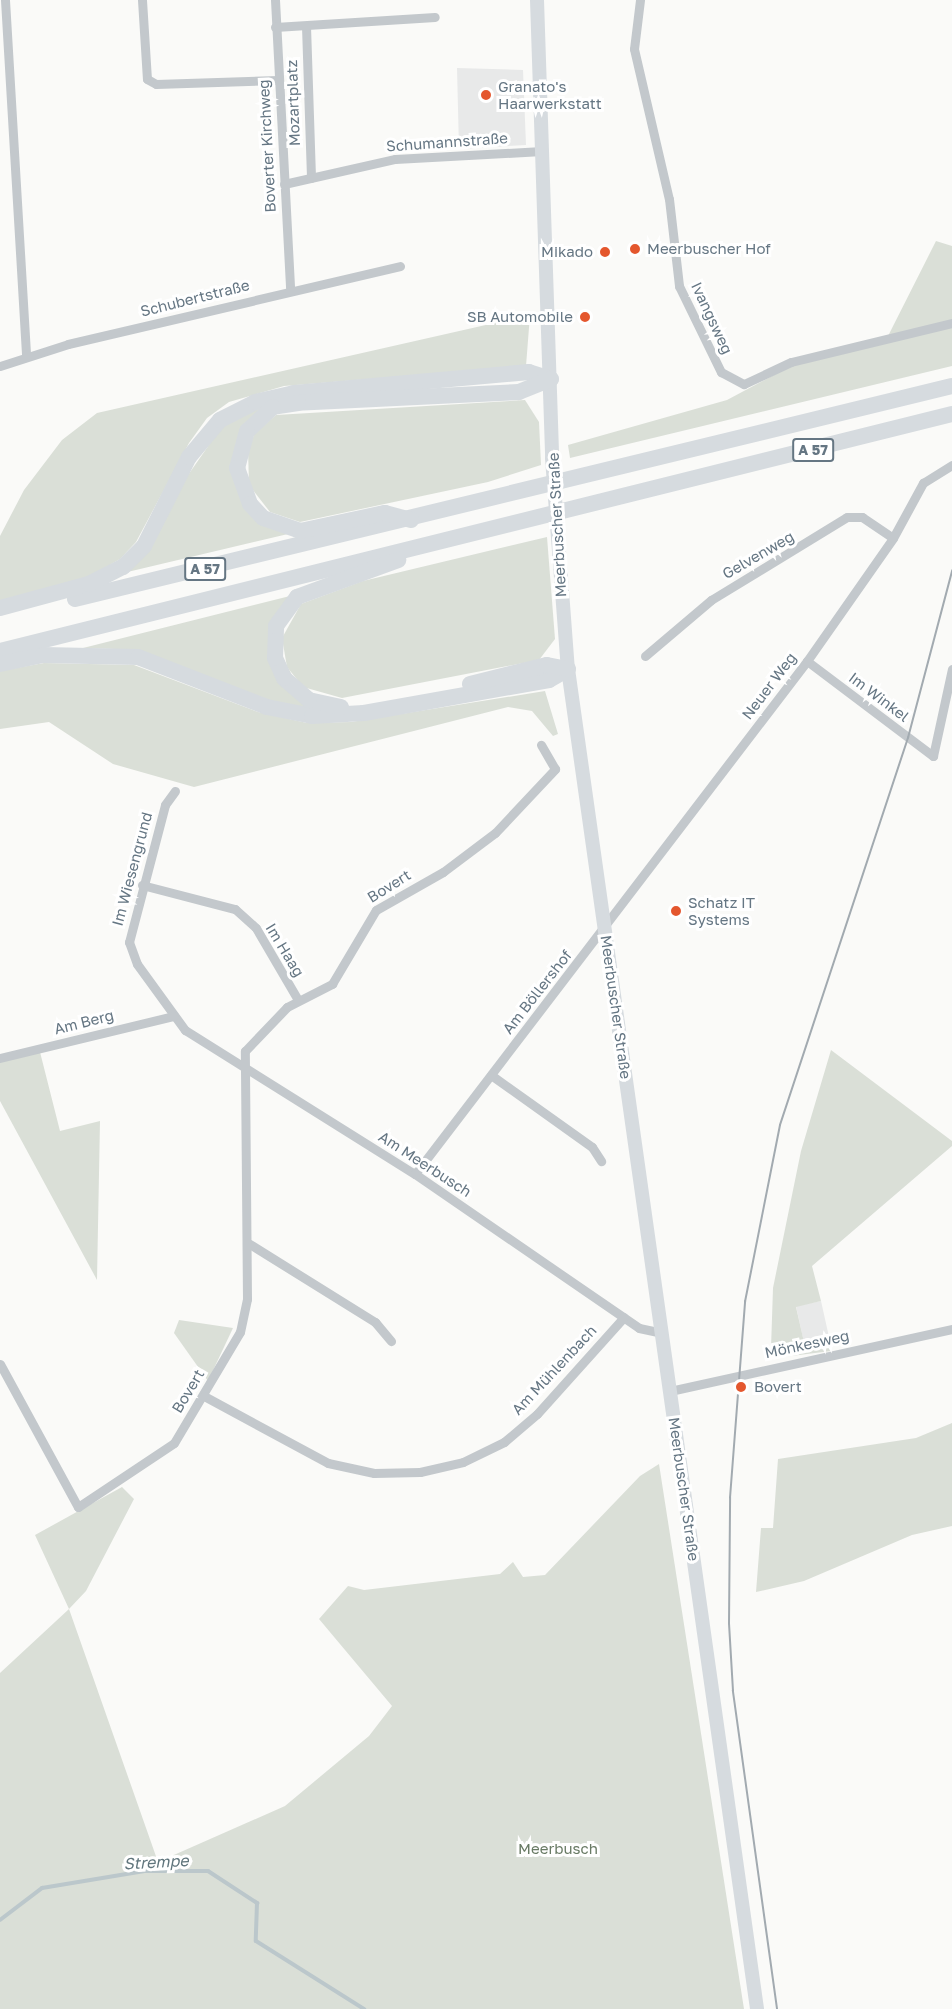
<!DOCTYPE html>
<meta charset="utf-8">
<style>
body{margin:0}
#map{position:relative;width:952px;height:2009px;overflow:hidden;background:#fafaf8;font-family:"Golos Text",sans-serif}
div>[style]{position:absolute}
.built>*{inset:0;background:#e8e9e9}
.green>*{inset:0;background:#dadfd7}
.stream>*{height:4px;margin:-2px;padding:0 2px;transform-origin:2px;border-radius:2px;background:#bbc7cb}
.minor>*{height:9px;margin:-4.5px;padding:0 4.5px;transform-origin:4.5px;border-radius:4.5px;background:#c3c8cc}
.secondary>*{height:14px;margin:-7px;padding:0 7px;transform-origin:7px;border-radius:7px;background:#d6dbdf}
.motorway>*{height:16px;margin:-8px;padding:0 8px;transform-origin:8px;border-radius:8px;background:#d6dbdf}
.tram>*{height:1.5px;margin:-0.75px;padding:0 0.75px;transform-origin:0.75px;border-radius:0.75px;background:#a2aab0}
.dots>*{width:16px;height:16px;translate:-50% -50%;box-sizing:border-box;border:3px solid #fff;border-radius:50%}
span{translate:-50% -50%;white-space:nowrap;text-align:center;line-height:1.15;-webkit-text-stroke:6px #fff;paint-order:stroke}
.shield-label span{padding:2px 4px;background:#fff;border:2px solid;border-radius:4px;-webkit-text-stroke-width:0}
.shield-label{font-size:14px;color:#657683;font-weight:700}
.poi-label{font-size:15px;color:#657683}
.left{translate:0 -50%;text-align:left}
.right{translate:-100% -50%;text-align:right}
.street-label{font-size:15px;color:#657683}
.park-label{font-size:15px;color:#687a64}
.water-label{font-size:16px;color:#60757c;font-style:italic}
</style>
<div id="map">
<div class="built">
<div style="clip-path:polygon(457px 68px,523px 70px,526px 145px,459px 149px)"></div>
<div style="clip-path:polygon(821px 1301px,831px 1346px,806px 1352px,796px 1306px)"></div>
</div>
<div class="green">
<div style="clip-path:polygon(936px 241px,952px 246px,952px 366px,570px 458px,568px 445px,727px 400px,791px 366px,884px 344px)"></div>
<div style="clip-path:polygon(530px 315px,526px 366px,284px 386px,229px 402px,207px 418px,189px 443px,136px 542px,120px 559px,91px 576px,0 603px,0 536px,24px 490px,62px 440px,97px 413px)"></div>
<div style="clip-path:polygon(525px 400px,539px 422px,541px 465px,488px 482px,300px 522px,270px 512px,249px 485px,248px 449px,255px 433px,276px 415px)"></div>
<div style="clip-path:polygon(267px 404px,256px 413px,237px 489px,288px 534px,119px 574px,225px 422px)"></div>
<div style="clip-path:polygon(547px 537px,555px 639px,539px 660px,342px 698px,303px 687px,287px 667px,282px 638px,301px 604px,363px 581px)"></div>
<div style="clip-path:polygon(290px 596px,270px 635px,309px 706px,300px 711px,115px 649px,83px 648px)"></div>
<div style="clip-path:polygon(44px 663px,134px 665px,258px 712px,307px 723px,351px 722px,545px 691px,558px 734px,553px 736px,532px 711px,508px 707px,194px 787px,113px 764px,49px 722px,0 729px,0 671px)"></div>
<div style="clip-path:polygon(831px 1050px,952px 1141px,952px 1146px,812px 1266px,821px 1301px,796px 1307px,806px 1351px,831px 1346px,831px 1351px,783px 1357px,771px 1348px,773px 1288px,801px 1151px)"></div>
<div style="clip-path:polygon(40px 1052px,60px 1131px,100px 1121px,97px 1280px,0 1101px,0 1062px)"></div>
<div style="clip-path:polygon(179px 1320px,233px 1328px,208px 1381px,174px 1333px)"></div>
<div style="clip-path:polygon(952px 1423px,952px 1526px,912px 1535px,804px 1581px,756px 1592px,761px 1528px,773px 1528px,778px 1459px,916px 1438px)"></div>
<div style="clip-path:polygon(659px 1464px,744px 2009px,0 2009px,0 1673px,69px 1609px,35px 1535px,122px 1487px,134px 1499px,86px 1591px,69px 1609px,158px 1862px,285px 1806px,369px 1736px,392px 1706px,319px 1619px,348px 1586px,364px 1590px,500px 1574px,513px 1562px,523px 1577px,545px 1575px,640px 1476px)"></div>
</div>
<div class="stream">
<div style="left:0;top:1920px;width:53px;rotate:-37.3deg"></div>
<div style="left:42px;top:1888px;width:104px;rotate:-9.4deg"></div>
<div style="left:145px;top:1871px;width:63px"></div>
<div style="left:208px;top:1871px;width:59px;rotate:33.1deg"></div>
<div style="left:257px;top:1903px;width:38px;rotate:92deg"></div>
<div style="left:256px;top:1941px;width:128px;rotate:32.2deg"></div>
</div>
<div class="minor">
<div style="left:5px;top:0;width:356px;rotate:86.6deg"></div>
<div style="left:142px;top:0;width:79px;rotate:86.4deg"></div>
<div style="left:147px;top:79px;width:10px;rotate:29deg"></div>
<div style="left:156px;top:84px;width:122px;rotate:-1.9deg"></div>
<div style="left:275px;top:0;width:290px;rotate:87deg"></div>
<div style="left:640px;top:0;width:49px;rotate:97deg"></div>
<div style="left:634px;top:49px;width:154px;rotate:76.9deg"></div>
<div style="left:669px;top:199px;width:88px;rotate:83.4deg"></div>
<div style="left:679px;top:286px;width:96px;rotate:64deg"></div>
<div style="left:721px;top:372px;width:26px;rotate:28deg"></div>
<div style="left:744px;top:384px;width:52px;rotate:-25.1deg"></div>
<div style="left:791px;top:362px;width:166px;rotate:-13.6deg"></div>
<div style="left:306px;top:26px;width:152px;rotate:88.1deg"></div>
<div style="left:275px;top:27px;width:160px;rotate:-3.6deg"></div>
<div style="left:284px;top:184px;width:114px;rotate:-12.7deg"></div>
<div style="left:395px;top:159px;width:147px;rotate:-3.1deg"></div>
<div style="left:0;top:366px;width:71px;rotate:-17.9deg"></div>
<div style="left:68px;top:344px;width:341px;rotate:-13.2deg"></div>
<div style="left:645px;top:656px;width:87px;rotate:-40.3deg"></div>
<div style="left:711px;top:600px;width:159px;rotate:-31.4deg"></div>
<div style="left:847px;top:517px;width:15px"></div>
<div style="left:862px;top:517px;width:37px;rotate:34deg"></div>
<div style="left:807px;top:661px;width:158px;rotate:37deg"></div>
<div style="left:933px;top:756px;width:89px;rotate:-77.7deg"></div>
<div style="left:175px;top:791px;width:17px;rotate:126deg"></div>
<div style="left:165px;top:805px;width:142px;rotate:104.7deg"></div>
<div style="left:129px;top:942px;width:23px;rotate:70deg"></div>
<div style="left:137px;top:964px;width:82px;rotate:54deg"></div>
<div style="left:185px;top:1030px;width:271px;rotate:32.1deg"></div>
<div style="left:415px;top:1174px;width:272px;rotate:34.5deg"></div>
<div style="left:639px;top:1328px;width:24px;rotate:12deg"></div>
<div style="left:142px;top:885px;width:96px;rotate:14.5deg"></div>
<div style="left:235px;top:909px;width:28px;rotate:42deg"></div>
<div style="left:256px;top:928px;width:83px;rotate:59.7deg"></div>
<div style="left:0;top:1058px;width:179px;rotate:-13.6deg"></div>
<div style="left:491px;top:1075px;width:124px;rotate:35.5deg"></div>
<div style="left:592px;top:1147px;width:17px;rotate:57deg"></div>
<div style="left:415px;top:1174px;width:646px;rotate:-52.62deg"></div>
<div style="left:807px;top:661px;width:150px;rotate:-55deg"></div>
<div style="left:893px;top:538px;width:63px;rotate:-61.4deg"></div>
<div style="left:923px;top:483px;width:34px;rotate:-32deg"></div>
<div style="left:248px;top:1243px;width:150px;rotate:31.9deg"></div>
<div style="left:375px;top:1322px;width:25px;rotate:50deg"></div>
<div style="left:0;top:1364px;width:163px;rotate:61.4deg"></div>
<div style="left:78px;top:1507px;width:115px;rotate:-33.7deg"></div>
<div style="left:174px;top:1443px;width:129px;rotate:-59.3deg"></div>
<div style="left:240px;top:1332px;width:34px;rotate:-78deg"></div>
<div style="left:247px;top:1299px;width:248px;rotate:-90.5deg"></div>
<div style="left:245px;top:1051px;width:61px;rotate:-46.3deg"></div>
<div style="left:287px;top:1007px;width:51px;rotate:-27.1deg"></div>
<div style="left:332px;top:984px;width:86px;rotate:-59.3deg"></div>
<div style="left:376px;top:910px;width:77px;rotate:-29.6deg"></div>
<div style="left:443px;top:872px;width:65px;rotate:-36.9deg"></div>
<div style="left:495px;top:833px;width:88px;rotate:-46.8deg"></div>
<div style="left:555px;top:769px;width:28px;rotate:-120deg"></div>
<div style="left:670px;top:1391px;width:289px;rotate:-12.4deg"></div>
<div style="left:204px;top:1396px;width:141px;rotate:28.4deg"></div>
<div style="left:328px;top:1463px;width:47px;rotate:12.3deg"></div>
<div style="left:374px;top:1473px;width:46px;rotate:-1.2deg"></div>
<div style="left:420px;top:1472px;width:44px;rotate:-13.1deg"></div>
<div style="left:463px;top:1462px;width:46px;rotate:-26deg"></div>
<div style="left:504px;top:1442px;width:43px;rotate:-40.3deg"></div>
<div style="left:537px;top:1414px;width:130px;rotate:-48.1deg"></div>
</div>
<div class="secondary">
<div style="left:537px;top:0;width:458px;rotate:88.1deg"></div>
<div style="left:552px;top:458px;width:212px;rotate:85.7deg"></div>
<div style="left:568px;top:669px;width:1353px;rotate:81.97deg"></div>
</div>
<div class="motorway">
<div style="left:75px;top:599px;width:902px;rotate:-13.65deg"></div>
<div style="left:0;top:608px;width:92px;rotate:-15.1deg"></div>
<div style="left:89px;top:584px;width:38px;rotate:-27deg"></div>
<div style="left:123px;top:567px;width:30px;rotate:-45deg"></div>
<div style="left:144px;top:546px;width:100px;rotate:-63.2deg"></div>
<div style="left:189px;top:457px;width:48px;rotate:-50deg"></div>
<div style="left:220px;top:420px;width:39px;rotate:-27deg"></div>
<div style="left:255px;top:402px;width:40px;rotate:-13deg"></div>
<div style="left:294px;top:393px;width:236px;rotate:-5.1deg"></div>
<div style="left:529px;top:372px;width:23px;rotate:18deg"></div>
<div style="left:551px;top:379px;width:35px;rotate:158deg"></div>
<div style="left:519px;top:392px;width:221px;rotate:177.2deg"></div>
<div style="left:298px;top:403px;width:25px;rotate:171deg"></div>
<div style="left:273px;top:407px;width:35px;rotate:137deg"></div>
<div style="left:247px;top:431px;width:38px;rotate:105deg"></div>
<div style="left:237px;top:468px;width:38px;rotate:70deg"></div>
<div style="left:250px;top:504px;width:19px;rotate:47deg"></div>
<div style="left:263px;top:518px;width:39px;rotate:19deg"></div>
<div style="left:300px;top:531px;width:87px;rotate:-12deg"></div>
<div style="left:385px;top:513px;width:27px;rotate:15deg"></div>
<div style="left:0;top:651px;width:981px;rotate:-13.98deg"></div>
<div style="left:0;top:664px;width:44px;rotate:-11.8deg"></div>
<div style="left:43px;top:655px;width:95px;rotate:1.2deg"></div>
<div style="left:138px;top:657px;width:138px;rotate:21.2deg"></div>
<div style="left:267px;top:707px;width:46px;rotate:11.3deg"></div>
<div style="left:312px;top:716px;width:52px;rotate:-3.3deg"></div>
<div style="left:364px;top:713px;width:188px;rotate:-10.1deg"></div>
<div style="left:549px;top:680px;width:22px;rotate:-30deg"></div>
<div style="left:470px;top:684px;width:79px;rotate:-13.9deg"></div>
<div style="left:547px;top:665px;width:21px;rotate:11deg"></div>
<div style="left:341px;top:707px;width:33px;rotate:-168deg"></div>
<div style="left:309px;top:700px;width:33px;rotate:-139deg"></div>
<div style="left:284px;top:678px;width:22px;rotate:-114deg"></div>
<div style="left:275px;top:658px;width:32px;rotate:-88deg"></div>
<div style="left:276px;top:626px;width:36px;rotate:-54deg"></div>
<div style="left:297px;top:597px;width:108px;rotate:-20.1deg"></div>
</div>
<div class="tram">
<div style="left:777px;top:2009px;width:321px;rotate:-97.9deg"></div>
<div style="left:733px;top:1691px;width:67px;rotate:-93.4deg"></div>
<div style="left:729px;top:1624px;width:126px;rotate:-89.5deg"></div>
<div style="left:730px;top:1498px;width:197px;rotate:-85.6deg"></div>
<div style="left:745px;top:1302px;width:180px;rotate:-78.8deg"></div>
<div style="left:780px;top:1125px;width:408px;rotate:-71.7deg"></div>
<div style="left:908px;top:738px;width:173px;rotate:-75.2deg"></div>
</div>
<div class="dots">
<div style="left:486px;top:95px;background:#e4572e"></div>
<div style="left:635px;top:249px;background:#e4572e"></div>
<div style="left:605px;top:252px;background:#e4572e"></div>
<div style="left:585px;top:317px;background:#e4572e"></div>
<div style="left:676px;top:911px;background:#e4572e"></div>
<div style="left:741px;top:1387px;background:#e4572e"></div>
</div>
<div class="shield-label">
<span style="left:813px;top:450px">A 57</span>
<span style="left:205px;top:569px">A 57</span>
</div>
<div class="poi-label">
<span class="left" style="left:498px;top:95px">Granato's<br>Haarwerkstatt</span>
<span class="left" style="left:647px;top:249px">Meerbuscher Hof</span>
<span class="right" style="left:593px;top:252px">Mikado</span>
<span class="right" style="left:573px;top:317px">SB Automobile</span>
<span class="left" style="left:688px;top:911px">Schatz IT<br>Systems</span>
<span class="left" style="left:754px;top:1387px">Bovert</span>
</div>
<div class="street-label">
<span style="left:293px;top:103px;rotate:-92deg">Mozartplatz</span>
<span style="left:447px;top:142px;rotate:-4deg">Schumannstraße</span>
<span style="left:267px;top:146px;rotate:-93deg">Boverter Kirchweg</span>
<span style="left:195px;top:298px;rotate:-14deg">Schubertstraße</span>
<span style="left:712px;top:318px;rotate:65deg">Ivangsweg</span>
<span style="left:557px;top:525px;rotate:-93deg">Meerbuscher Straße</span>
<span style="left:758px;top:555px;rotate:-30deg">Gelvenweg</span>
<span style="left:769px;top:686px;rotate:-53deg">Neuer Weg</span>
<span style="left:879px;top:697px;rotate:37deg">Im Winkel</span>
<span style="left:132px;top:869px;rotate:-75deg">Im Wiesengrund</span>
<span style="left:389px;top:886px;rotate:-32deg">Bovert</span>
<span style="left:285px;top:950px;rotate:59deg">Im Haag</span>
<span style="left:537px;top:992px;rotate:-52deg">Am Böllershof</span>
<span style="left:616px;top:1007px;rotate:82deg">Meerbuscher Straße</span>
<span style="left:84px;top:1022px;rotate:-14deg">Am Berg</span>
<span style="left:425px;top:1164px;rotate:33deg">Am Meerbusch</span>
<span style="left:807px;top:1344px;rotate:-12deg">Mönkesweg</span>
<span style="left:554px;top:1370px;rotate:-47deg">Am Mühlenbach</span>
<span style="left:188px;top:1391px;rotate:-59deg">Bovert</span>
<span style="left:684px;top:1489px;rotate:82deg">Meerbuscher Straße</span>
</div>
<div class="park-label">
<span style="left:558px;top:1849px">Meerbusch</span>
</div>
<div class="water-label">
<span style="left:156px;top:1862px;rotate:-3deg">Strempe</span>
</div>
</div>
